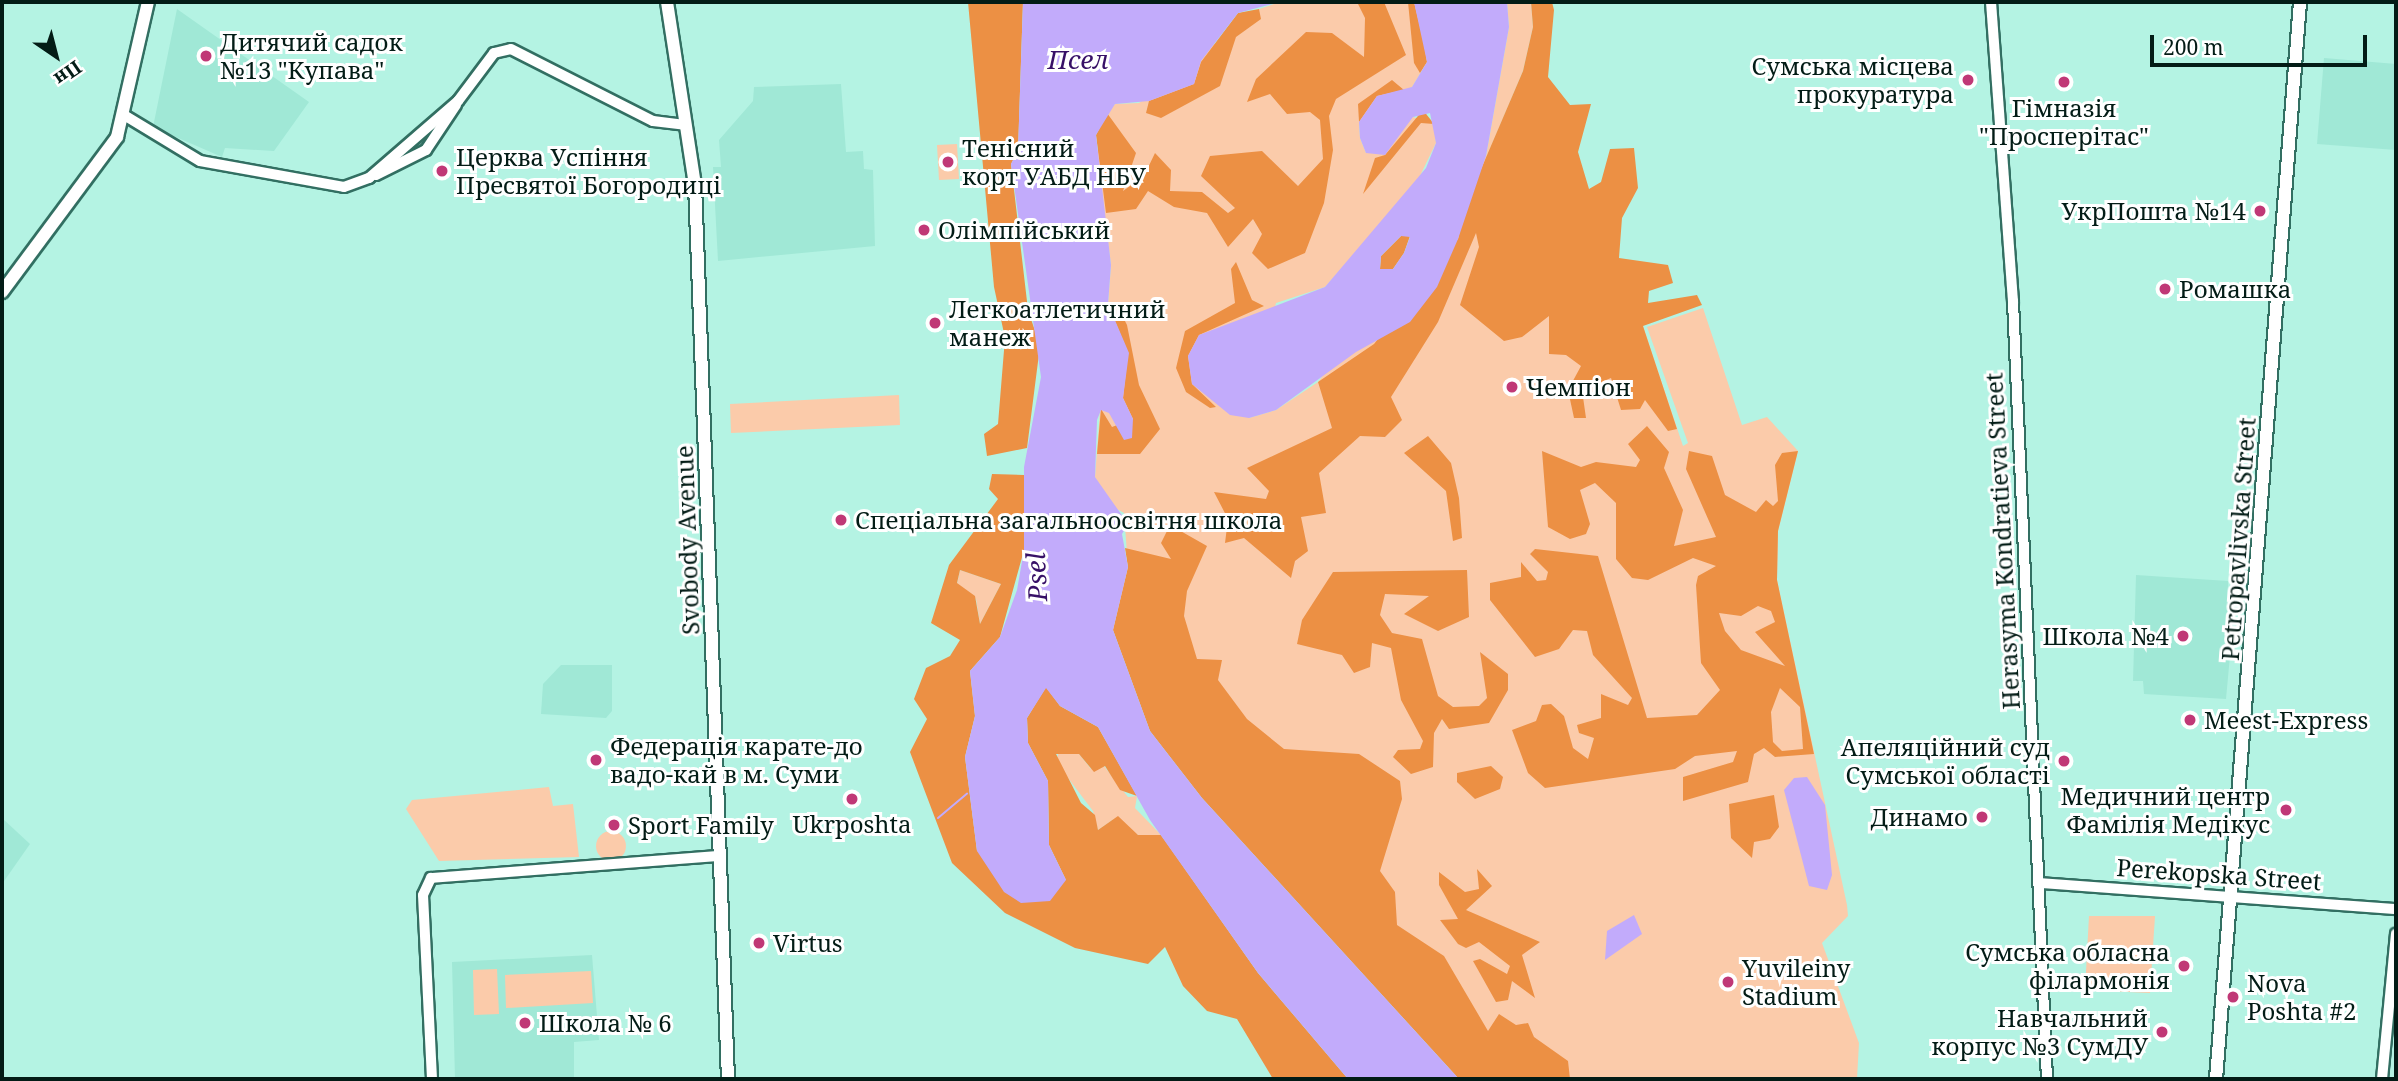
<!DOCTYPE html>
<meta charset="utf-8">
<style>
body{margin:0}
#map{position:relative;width:2398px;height:1081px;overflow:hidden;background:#b4f3e3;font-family:"Noto Serif",serif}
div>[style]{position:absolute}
.built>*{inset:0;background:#a0e8d6}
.green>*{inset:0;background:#fbcbaa}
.round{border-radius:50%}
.forest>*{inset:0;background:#ec9044}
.water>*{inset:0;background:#c2abfb}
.stream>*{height:2px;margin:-1px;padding:0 1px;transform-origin:1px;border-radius:1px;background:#c2abfb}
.roads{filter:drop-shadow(2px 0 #326f62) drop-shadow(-2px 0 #326f62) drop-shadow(0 2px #326f62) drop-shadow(0 -2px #326f62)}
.minor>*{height:10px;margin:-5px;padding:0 5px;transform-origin:5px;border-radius:5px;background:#fff}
.major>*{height:12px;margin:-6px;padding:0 6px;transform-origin:6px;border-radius:6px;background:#fff}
.dots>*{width:19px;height:19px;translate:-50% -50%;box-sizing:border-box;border:4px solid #fff;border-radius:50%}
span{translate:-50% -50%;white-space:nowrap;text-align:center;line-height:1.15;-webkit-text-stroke:6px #fff;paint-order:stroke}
.poi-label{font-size:24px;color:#031c16}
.left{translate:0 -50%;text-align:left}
.right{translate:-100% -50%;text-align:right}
.street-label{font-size:24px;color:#031c16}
.water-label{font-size:26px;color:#371067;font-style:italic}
.frame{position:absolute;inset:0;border:4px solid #031c16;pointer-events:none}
.north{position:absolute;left:21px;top:21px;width:70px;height:70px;-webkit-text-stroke:5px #fff;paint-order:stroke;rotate:145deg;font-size:19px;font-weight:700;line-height:28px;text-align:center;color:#031c16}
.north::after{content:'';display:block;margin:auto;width:24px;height:32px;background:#031c16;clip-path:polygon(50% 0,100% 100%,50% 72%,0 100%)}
.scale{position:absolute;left:2150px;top:35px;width:217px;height:32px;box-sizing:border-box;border:4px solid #031c16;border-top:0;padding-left:9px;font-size:21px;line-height:24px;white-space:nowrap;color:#031c16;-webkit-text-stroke:5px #fff;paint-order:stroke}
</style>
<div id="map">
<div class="built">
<div style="clip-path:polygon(177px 9px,309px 102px,274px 151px,225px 148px,222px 157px,153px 127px)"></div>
<div style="clip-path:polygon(2324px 58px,2396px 64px,2396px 150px,2317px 144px)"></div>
<div style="clip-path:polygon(841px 84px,846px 152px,863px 151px,864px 169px,873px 170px,875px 246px,718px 261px,713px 167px,721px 167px,719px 140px,753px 101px,754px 87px)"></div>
<div style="clip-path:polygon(2136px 575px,2228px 581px,2228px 590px,2236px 591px,2226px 699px,2144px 694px,2143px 681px,2133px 681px)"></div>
<div style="clip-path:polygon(561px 665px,612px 665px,612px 711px,606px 718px,541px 714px,543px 684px)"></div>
<div style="clip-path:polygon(2px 818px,30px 844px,2px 884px)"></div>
<div style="clip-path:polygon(592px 955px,599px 1040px,574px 1042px,574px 1079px,455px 1079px,452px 962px)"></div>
</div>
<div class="green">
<div style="clip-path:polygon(1280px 2px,1414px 2px,1427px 62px,1412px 87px,1359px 122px,1360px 138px,1366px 153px,1413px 117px,1434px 124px,1436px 143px,1416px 184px,1325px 287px,1276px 303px,1249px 418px,1276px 410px,1318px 382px,1486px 156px,1509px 27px,1507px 2px,1531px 2px,1533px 27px,1523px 71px,1487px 156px,1643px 326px,1683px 446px,1688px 443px,1647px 327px,1703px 308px,1742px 425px,1767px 417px,1798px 451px,1778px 531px,1777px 580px,1847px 905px,1848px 916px,1822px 943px,1859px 1043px,1857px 1079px,1459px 1079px,1113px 630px,1128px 567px,1124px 513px,1108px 504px,1095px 477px,1111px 265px,1097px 154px,1107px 113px,1115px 104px,1139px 103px,1259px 9px)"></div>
<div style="clip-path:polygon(957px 144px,959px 179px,939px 180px,937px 145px)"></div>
<div style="clip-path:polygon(899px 395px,900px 425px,731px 433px,730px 404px)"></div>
<div style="clip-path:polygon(960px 570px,1001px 584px,980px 624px,976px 599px,957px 584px)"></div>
<div style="clip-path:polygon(1059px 751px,1079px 754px,1091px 769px,1104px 766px,1128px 797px,1137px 796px,1135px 808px,1161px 835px,1138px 835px,1114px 819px,1098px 830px,1093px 811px,1056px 762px)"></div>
<div style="clip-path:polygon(549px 787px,553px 806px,573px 804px,579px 857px,439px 861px,406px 809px,412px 800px)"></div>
<div class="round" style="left:596px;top:831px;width:30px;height:30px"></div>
<div style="clip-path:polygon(2089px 916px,2155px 916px,2150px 993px,2085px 990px)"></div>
<div style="clip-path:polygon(497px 969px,499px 1014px,474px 1015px,473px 970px)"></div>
<div style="clip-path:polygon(591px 971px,593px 1003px,506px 1008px,505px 975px)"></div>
</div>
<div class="forest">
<div style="clip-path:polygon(968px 2px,1023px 2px,1018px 151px,1011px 164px,1028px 310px,1040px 346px,1027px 448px,987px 456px,984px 434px,998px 424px,1005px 338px,994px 287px)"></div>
<div style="clip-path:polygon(1357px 2px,1384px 2px,1406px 55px,1336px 99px,1329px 116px,1333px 150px,1324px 203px,1305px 253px,1268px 269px,1252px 253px,1262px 234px,1253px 219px,1228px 247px,1207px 213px,1174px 207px,1148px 191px,1136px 209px,1106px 213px,1096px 135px,1107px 113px,1136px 153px,1123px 191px,1144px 176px,1155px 153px,1171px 170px,1170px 191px,1202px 192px,1228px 213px,1235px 208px,1201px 176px,1210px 156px,1262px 151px,1298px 186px,1323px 159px,1320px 120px,1310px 112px,1287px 114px,1270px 94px,1247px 102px,1256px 79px,1306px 32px,1332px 33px,1364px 57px,1365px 18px)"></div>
<div style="clip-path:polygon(1408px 2px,1414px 2px,1424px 43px,1427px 62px,1420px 73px,1414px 63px)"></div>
<div style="clip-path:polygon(1531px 2px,1552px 2px,1554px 10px,1548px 77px,1570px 105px,1591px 104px,1578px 152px,1589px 189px,1601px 182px,1610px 149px,1634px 148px,1638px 188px,1622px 218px,1619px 258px,1668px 265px,1673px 283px,1649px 291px,1648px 303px,1697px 295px,1702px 305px,1643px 326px,1677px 429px,1668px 431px,1645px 400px,1640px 409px,1621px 410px,1611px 378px,1582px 390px,1586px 418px,1574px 418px,1568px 390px,1581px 366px,1566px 355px,1549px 354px,1549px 316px,1522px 337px,1504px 341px,1460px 305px,1479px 247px,1476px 233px,1438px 322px,1391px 397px,1402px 420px,1385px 437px,1360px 436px,1319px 473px,1326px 513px,1301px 517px,1308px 551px,1295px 561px,1291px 578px,1244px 538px,1225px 543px,1228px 519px,1214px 492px,1266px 499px,1269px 491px,1247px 468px,1332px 428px,1318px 382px,1374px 344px,1458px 239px,1467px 202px,1523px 71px,1533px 27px)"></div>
<div style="clip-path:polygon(1259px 9px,1261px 19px,1236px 37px,1220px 86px,1161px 118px,1146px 113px,1149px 101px,1194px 84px,1201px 62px,1238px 13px)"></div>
<div style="clip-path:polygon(1392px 80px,1404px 90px,1377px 96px,1359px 122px,1358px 104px)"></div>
<div style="clip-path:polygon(1423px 110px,1434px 124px,1421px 123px,1363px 194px,1375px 158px,1385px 155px)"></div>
<div style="clip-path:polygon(1401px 236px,1410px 236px,1404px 253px,1393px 269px,1380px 269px,1381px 256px)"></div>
<div style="clip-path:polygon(1236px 262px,1252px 300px,1264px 306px,1199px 335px,1188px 356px,1192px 384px,1216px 407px,1210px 408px,1186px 392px,1176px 368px,1185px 331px,1235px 303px,1231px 269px)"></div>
<div style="clip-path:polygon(1108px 304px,1117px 305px,1127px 325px,1139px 385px,1160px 429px,1140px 454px,1097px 454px,1101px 409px,1112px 427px,1133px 419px,1123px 398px,1128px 353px)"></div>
<div style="clip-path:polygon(evenodd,1647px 426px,1669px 452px,1664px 468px,1683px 510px,1674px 546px,1716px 537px,1686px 469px,1689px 451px,1712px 456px,1725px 495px,1756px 512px,1766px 500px,1773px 506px,1778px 501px,1775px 465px,1782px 453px,1798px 451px,1778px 531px,1777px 580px,1814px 754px,1775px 757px,1764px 748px,1754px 754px,1748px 782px,1683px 801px,1683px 777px,1733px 762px,1737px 751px,1695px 756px,1675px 769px,1545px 788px,1528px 773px,1512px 730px,1536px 721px,1542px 705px,1551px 704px,1564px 716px,1573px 748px,1588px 759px,1594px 738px,1579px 733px,1577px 725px,1601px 718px,1601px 694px,1628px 705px,1632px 698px,1593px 655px,1587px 631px,1573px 630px,1559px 649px,1535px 657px,1490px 600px,1490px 583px,1521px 577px,1521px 562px,1537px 581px,1546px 580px,1548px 572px,1530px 554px,1535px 549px,1598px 556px,1647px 718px,1697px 715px,1720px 690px,1701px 663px,1696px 585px,1698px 576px,1716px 566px,1693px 558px,1648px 580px,1632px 578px,1616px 559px,1616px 503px,1595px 483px,1580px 490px,1590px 524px,1586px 534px,1570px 539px,1548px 527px,1542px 451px,1581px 467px,1596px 462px,1636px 467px,1640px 460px,1628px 444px,1647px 426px,1758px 606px,1771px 611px,1775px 622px,1755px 632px,1785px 666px,1741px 650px,1725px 631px,1719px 613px,1741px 616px,1758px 606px,1647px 426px,1780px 688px,1800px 707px,1803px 749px,1782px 751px,1773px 742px,1771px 712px,1780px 688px)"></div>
<div style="clip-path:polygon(1428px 436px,1451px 463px,1459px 498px,1462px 538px,1453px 541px,1446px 491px,1404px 453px)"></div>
<div style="clip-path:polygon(evenodd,992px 474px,1024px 475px,1024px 550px,1000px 637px,970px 671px,975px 716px,965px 757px,977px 851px,1066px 880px,1049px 845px,1048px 781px,1028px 743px,1027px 718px,1046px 687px,1060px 706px,1098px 727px,1137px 796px,1120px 790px,1105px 766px,1094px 772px,1079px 754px,1056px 754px,1081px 803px,1095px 815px,1098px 830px,1118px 816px,1138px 835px,1161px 835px,1258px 973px,1348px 1079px,1273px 1079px,1237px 1019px,1207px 1011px,1183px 986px,1165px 947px,1148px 964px,1075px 948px,1005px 913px,952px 863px,910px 752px,927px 719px,914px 699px,926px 668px,950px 656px,960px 640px,931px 623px,949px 565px,998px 499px,989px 489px,992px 474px,960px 570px,1001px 584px,980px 624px,975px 596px,957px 583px,960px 570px)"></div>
<div style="clip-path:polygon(1170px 525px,1207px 546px,1187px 591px,1184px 616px,1197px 659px,1222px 660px,1218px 680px,1247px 719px,1284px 749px,1359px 754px,1400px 781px,1402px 799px,1380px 871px,1395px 892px,1397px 925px,1444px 956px,1488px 1031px,1499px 1014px,1516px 1025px,1528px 1023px,1534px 1037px,1568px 1061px,1570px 1079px,1459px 1079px,1202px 798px,1150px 731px,1113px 630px,1128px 567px,1125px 548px,1171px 559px,1161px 543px)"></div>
<div style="clip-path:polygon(1467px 570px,1469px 617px,1438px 631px,1404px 614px,1429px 596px,1385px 594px,1380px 615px,1392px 633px,1422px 639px,1438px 696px,1453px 707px,1479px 706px,1487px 698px,1480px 652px,1508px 674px,1508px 690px,1489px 723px,1449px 729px,1442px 719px,1434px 733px,1433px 767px,1411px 774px,1393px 757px,1398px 750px,1420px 749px,1423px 741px,1401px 700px,1391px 648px,1372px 643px,1370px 667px,1354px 673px,1342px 655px,1297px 644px,1302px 620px,1333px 572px)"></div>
<div style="clip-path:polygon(1491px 766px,1503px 777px,1500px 789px,1475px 799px,1457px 782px,1457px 773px)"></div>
<div style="clip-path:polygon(1774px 795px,1779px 827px,1770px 839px,1754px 842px,1752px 858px,1731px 838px,1729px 804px)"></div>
<div style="clip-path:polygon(1477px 869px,1492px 886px,1466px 910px,1540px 942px,1522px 955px,1535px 998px,1512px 981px,1508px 1000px,1496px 1002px,1473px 961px,1480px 959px,1507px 974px,1510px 966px,1479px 942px,1466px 948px,1458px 944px,1440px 920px,1458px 919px,1439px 885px,1439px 872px,1465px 892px,1479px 889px)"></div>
</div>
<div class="water">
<div style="clip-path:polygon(1023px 2px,1280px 2px,1238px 13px,1201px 61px,1194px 84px,1149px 101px,1115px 104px,1096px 135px,1111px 265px,1108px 304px,1129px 353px,1123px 398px,1133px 419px,1132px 438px,1124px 440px,1109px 413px,1101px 410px,1097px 420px,1095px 477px,1128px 524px,1122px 534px,1128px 567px,1113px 630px,1150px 731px,1202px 798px,1459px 1079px,1348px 1079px,1258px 973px,1150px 820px,1098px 727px,1060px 706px,1046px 688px,1027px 718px,1028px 743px,1048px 781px,1049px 845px,1066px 880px,1050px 901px,1021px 903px,1004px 892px,977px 851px,965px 757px,975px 716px,970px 671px,1000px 637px,1017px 590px,1024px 550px,1024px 467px,1041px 377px,1011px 164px,1018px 150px)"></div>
<div style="clip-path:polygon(evenodd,1414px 2px,1507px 2px,1509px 27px,1486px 156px,1458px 239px,1437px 287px,1410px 322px,1356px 352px,1276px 410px,1249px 418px,1230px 415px,1192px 384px,1188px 356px,1199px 335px,1325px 287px,1426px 168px,1436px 143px,1430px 113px,1413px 117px,1385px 155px,1366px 153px,1360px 138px,1359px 122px,1377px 96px,1412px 87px,1427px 62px,1414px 2px,1401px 236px,1410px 237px,1404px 253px,1393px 269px,1380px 269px,1381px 256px,1401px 236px)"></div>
<div style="clip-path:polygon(1807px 777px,1825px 805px,1832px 875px,1827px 890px,1809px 886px,1784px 790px,1794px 778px)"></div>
<div style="clip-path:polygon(1634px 915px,1642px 934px,1605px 960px,1607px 931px)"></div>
</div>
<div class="stream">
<div style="left:938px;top:818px;width:38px;rotate:-40deg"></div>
</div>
<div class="roads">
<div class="minor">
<div style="left:1991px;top:2px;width:300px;rotate:85.8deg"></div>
<div style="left:2013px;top:301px;width:779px;rotate:87.5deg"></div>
<div style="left:124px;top:115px;width:89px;rotate:31.2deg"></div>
<div style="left:200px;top:161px;width:146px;rotate:10.2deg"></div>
<div style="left:344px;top:187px;width:27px;rotate:-20deg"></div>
<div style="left:369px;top:178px;width:118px;rotate:-40.9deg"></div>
<div style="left:458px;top:101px;width:60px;rotate:-53.1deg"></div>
<div style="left:494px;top:53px;width:17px;rotate:-13deg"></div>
<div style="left:511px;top:49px;width:159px;rotate:26.9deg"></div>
<div style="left:653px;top:121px;width:32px;rotate:7deg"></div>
<div style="left:376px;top:175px;width:56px;rotate:-26.6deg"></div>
<div style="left:426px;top:150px;width:54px;rotate:-56.3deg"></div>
<div style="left:2040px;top:883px;width:357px;rotate:4.2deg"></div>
<div style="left:432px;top:1079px;width:184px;rotate:-92.8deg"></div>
<div style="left:423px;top:895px;width:19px;rotate:-65deg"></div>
<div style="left:431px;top:878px;width:289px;rotate:-4.4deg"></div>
<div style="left:2382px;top:1079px;width:146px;rotate:-84.5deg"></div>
</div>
<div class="major">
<div style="left:667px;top:2px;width:184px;rotate:81.3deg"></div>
<div style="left:695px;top:184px;width:896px;rotate:87.89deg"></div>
<div style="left:2px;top:292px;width:193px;rotate:-53.4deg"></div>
<div style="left:117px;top:137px;width:139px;rotate:-77.1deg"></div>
<div style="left:2216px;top:1079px;width:1080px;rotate:-85.54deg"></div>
</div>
</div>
<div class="dots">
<div style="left:206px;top:56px;background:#c03876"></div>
<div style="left:1968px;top:80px;background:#c03876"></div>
<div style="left:2064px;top:82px;background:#c03876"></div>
<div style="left:948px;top:162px;background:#c03876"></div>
<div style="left:442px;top:171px;background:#c03876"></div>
<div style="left:2260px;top:211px;background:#c03876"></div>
<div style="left:924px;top:230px;background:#c03876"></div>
<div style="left:2165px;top:289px;background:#c03876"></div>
<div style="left:935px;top:323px;background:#c03876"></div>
<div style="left:1512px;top:387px;background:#c03876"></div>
<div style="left:841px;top:520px;background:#c03876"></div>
<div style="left:2183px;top:636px;background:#c03876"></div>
<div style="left:2190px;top:720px;background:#c03876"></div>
<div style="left:596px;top:760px;background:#c03876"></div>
<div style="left:2064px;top:761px;background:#c03876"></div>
<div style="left:852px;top:799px;background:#c03876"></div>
<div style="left:2286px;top:810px;background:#c03876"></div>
<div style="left:1982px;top:817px;background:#c03876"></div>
<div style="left:614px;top:825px;background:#c03876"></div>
<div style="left:759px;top:943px;background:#c03876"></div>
<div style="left:2184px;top:966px;background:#c03876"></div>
<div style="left:1728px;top:982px;background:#c03876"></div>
<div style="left:2233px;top:997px;background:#c03876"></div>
<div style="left:525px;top:1023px;background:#c03876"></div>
<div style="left:2162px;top:1032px;background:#c03876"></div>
</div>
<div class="poi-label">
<span class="left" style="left:220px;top:56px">Дитячий садок<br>№13 "Купава"</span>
<span class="right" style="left:1954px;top:80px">Сумська місцева<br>прокуратура</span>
<span style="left:2064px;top:122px">Гімназія<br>"Просперітас"</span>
<span class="left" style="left:962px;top:162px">Тенісний<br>корт УАБД НБУ</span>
<span class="left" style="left:456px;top:171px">Церква Успіння<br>Пресвятої Богородиці</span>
<span class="right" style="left:2246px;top:211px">УкрПошта №14</span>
<span class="left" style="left:938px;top:230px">Олімпійський</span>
<span class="left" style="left:2179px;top:289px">Ромашка</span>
<span class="left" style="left:949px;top:323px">Легкоатлетичний<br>манеж</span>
<span class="left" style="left:1526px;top:387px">Чемпіон</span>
<span class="left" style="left:855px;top:520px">Спеціальна загальноосвітня школа</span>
<span class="right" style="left:2169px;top:636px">Школа №4</span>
<span class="left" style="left:2204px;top:720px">Meest-Express</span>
<span class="left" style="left:610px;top:760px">Федерація карате-до<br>вадо-кай в м. Суми</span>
<span class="right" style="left:2050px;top:761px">Апеляційний суд<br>Сумської області</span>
<span class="right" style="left:2270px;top:810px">Медичний центр<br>Фамілія Медікус</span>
<span class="right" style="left:1968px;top:817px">Динамо</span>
<span style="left:852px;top:824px">Ukrposhta</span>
<span class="left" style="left:628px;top:825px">Sport Family</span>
<span class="left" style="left:773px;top:943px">Virtus</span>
<span class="right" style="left:2170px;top:966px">Сумська обласна<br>філармонія</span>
<span class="left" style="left:1742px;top:982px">Yuvileiny<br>Stadium</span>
<span class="left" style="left:2247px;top:997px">Nova<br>Poshta #2</span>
<span class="right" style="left:2148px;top:1032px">Навчальний<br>корпус №3 СумДУ</span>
<span class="left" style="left:539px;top:1023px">Школа № 6</span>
</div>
<div class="street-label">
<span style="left:2238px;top:539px;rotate:-86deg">Petropavlivska Street</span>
<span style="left:687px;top:540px;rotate:-92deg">Svobody Avenue</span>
<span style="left:2002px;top:541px;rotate:-93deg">Herasyma Kondratieva Street</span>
<span style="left:2219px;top:874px;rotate:4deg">Perekopska Street</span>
</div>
<div class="water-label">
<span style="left:1078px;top:60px">Псел</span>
<span style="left:1037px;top:577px;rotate:-93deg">Psel</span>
</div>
<div class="frame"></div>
<div class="north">Пн</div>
<div class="scale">200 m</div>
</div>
